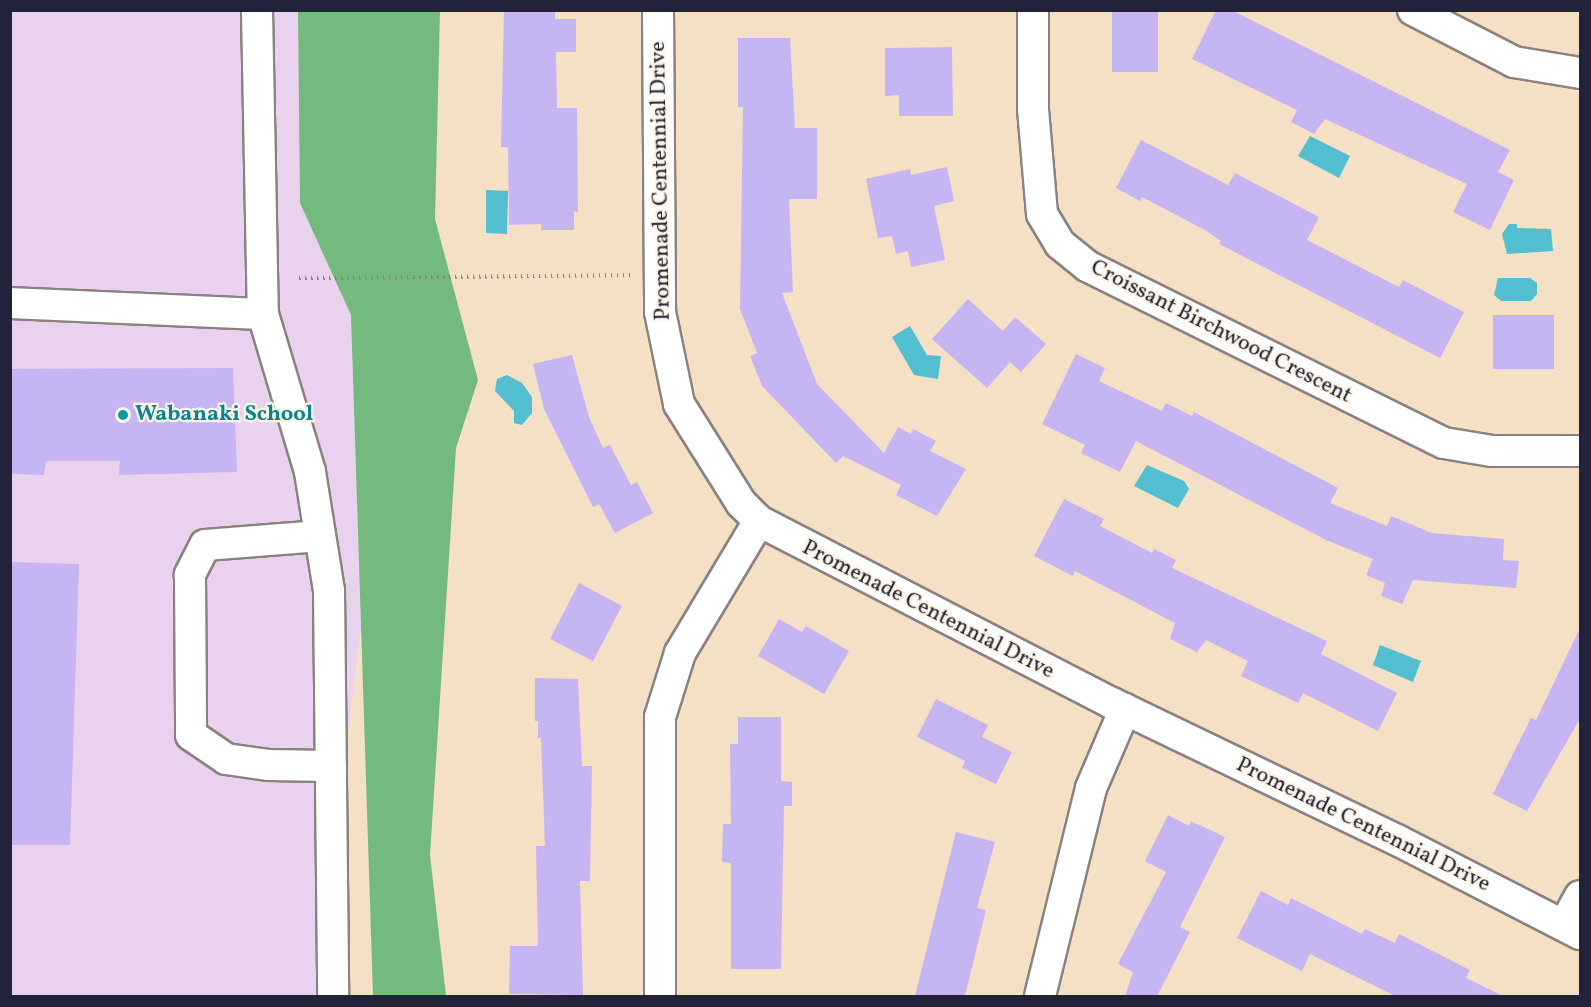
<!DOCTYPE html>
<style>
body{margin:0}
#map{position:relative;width:1591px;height:1007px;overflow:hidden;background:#f4e0c4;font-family:Vollkorn,serif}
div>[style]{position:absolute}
.built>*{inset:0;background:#e8d2ee}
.forest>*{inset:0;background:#74ba7f}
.water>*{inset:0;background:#53becf}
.building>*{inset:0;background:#c5b5f3}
.path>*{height:4px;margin-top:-2px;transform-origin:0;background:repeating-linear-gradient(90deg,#8b8180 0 1.5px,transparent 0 6px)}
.roads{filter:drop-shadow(2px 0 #8b8180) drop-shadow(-2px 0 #8b8180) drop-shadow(0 2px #8b8180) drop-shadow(0 -2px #8b8180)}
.minor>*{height:30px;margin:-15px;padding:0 15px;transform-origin:15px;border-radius:15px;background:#fff}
.dots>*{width:16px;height:16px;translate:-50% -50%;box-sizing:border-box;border:3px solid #fcf5e5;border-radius:50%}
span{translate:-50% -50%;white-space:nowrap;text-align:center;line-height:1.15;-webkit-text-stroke:4.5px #fcf5e5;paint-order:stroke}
.street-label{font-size:22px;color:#22223b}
.culture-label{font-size:22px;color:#0d838f;font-weight:700}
.left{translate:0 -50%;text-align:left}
.frame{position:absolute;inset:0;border:12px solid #22223b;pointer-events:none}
</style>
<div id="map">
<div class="built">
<div style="clip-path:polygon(10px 11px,384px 11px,394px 364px,315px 996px,11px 996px)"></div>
</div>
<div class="forest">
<div style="clip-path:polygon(298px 11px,440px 11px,435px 219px,478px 380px,456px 448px,430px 855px,446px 996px,373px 996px,351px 315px,300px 203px)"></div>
</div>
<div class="water">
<div style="clip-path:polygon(1310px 136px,1350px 156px,1339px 178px,1298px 156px)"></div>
<div style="clip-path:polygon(486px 190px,508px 191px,507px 234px,486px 233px)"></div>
<div style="clip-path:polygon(1509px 224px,1517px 224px,1517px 228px,1551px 229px,1553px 251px,1507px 254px,1502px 234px)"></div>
<div style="clip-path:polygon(1498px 278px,1530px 278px,1537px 283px,1537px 294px,1531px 301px,1501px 301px,1494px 295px)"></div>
<div style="clip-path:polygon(910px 326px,927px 355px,941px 356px,938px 379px,914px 375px,892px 337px)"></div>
<div style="clip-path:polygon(507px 375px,522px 383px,532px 397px,532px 413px,522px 425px,514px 423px,514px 411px,495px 391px,497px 379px)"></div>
<div style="clip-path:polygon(1147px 465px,1184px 481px,1189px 489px,1178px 508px,1134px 486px)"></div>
<div style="clip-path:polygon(1380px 645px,1421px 661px,1413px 682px,1373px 665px)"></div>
</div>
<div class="building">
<div style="clip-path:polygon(504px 10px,555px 10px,555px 19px,576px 19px,576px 52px,556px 52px,557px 108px,577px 108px,578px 212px,574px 211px,574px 230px,541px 230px,541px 224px,509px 225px,508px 147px,501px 147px)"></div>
<div style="clip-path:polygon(1112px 10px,1158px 10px,1158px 72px,1112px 72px)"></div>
<div style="clip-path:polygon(1216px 10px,1231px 10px,1510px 150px,1498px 172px,1514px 180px,1490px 230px,1453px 212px,1467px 184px,1325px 119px,1314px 134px,1291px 122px,1297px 110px,1192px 59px)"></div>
<div style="clip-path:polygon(738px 38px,790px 38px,795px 128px,817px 128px,817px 199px,789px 199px,793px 292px,782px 293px,817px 384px,884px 453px,898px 427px,911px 434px,913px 429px,936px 441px,930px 451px,966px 469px,937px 516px,896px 495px,901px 485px,843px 456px,836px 463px,762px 386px,750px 356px,757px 353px,740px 309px,743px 107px,738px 107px)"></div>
<div style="clip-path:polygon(952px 47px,953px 116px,899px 116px,899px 95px,885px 96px,885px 48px)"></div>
<div style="clip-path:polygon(1141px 140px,1228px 185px,1235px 173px,1319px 217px,1307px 240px,1399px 287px,1403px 280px,1464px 312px,1440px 358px,1219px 244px,1221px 241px,1205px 230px,1142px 197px,1140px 201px,1116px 188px)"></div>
<div style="clip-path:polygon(947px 167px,954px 201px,934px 206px,945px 260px,911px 267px,908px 251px,896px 254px,892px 236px,878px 238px,866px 179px,910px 169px,911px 175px)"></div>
<div style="clip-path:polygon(968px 299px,1003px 331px,1015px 317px,1046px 344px,1021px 372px,1010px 362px,987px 388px,932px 339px)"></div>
<div style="clip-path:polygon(1493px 315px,1554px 315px,1554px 369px,1493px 369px)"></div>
<div style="clip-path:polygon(1076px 354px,1105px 368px,1099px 381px,1162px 411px,1166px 403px,1192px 416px,1194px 412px,1338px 488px,1330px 503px,1387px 526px,1391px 516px,1432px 533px,1504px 539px,1503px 560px,1519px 561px,1516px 588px,1413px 580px,1402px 604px,1381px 596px,1385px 583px,1366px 575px,1373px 559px,1326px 540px,1136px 441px,1120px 472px,1081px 453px,1085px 445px,1042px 424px)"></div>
<div style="clip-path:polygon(572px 355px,589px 417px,603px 448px,610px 445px,631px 485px,637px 482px,653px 513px,615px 533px,599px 504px,593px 507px,544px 409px,533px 364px)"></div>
<div style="clip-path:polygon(233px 368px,237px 472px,119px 475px,120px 461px,46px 461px,44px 475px,10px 474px,10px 369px)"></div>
<div style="clip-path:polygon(1064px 499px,1104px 519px,1100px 526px,1152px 553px,1154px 549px,1176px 560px,1172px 568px,1327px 641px,1321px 654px,1397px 693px,1378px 731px,1303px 693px,1298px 703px,1241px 676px,1248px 661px,1206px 640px,1197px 652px,1170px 639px,1175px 623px,1075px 571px,1073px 576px,1034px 556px)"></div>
<div style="clip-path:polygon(10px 562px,79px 564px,70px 845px,10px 845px)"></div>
<div style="clip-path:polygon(579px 583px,622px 606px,593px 661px,550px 639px)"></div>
<div style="clip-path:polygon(779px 619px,802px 632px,806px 626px,849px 651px,824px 694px,758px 656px)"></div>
<div style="clip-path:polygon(1581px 626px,1581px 717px,1527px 811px,1493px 794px,1531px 718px,1536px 720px)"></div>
<div style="clip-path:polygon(535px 678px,578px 679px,582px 766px,592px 766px,590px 881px,580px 881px,583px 995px,509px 994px,510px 946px,538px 946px,536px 846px,545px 846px,541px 738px,538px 738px,538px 721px,535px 721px)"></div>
<div style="clip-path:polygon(936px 699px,988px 725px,982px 737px,1012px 752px,996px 784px,962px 768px,965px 761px,917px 737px)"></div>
<div style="clip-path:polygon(738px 717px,781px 717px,781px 781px,792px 782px,792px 806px,784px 806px,781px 969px,731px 969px,731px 863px,722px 862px,723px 824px,731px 824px,730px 744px,738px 744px)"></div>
<div style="clip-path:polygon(1168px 815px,1189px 826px,1191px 821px,1225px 837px,1180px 927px,1190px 932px,1157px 996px,1125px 996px,1133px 972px,1118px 964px,1166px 872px,1145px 861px)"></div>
<div style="clip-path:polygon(956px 832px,995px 842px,977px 908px,986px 910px,965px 996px,915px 996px)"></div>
<div style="clip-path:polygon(1261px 891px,1288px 905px,1291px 898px,1362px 934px,1365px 929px,1395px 943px,1399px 934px,1470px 970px,1466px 978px,1503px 996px,1395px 996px,1310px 954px,1302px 971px,1237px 938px)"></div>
</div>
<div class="path">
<div style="left:299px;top:278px;width:332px;rotate:-0.5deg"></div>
</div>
<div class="roads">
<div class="minor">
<div style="left:257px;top:10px;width:304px;rotate:88.9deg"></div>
<div style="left:263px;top:314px;width:165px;rotate:73.4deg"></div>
<div style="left:310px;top:472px;width:121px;rotate:80.9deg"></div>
<div style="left:329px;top:591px;width:405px;rotate:89.4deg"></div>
<div style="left:658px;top:10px;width:302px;rotate:89.6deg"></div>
<div style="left:660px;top:312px;width:94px;rotate:78.3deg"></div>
<div style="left:679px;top:404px;width:117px;rotate:57.9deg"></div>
<div style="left:741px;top:503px;width:25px;rotate:45deg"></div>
<div style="left:759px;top:521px;width:397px;rotate:27.3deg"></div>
<div style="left:1112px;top:703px;width:316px;rotate:25.7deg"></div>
<div style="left:1397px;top:840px;width:206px;rotate:27.2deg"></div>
<div style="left:1033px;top:10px;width:99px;rotate:90deg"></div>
<div style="left:1033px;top:109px;width:105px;rotate:85.1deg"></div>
<div style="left:1042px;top:214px;width:35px;rotate:59deg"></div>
<div style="left:1060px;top:244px;width:35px;rotate:39deg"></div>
<div style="left:1087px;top:266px;width:398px;rotate:26.4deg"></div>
<div style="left:1444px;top:443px;width:49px;rotate:9.5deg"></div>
<div style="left:1492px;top:451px;width:88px"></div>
<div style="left:1413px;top:10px;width:114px;rotate:27.2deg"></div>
<div style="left:1514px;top:62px;width:67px;rotate:9.5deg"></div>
<div style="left:10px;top:303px;width:253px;rotate:2.5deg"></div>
<div style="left:320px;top:536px;width:115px;rotate:175.5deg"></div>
<div style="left:205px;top:545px;width:34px;rotate:117deg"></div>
<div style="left:190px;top:575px;width:160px;rotate:89.6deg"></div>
<div style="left:191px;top:735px;width:42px;rotate:34.4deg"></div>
<div style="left:226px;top:759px;width:42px;rotate:8.1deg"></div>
<div style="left:268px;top:765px;width:63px;rotate:0.9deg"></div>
<div style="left:1564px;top:925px;width:33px;rotate:-61deg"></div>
<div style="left:660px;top:996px;width:279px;rotate:-90deg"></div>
<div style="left:660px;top:717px;width:67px;rotate:-72.6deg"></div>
<div style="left:680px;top:653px;width:154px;rotate:-59.1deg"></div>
<div style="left:1040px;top:996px;width:214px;rotate:-76.2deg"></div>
<div style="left:1091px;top:788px;width:86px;rotate:-66.7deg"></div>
</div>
</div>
<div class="dots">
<div style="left:123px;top:415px;background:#0f9aa8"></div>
</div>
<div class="street-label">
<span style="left:661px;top:181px;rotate:-91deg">Promenade Centennial Drive</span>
<span style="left:1221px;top:332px;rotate:27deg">Croissant Birchwood Crescent</span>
<span style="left:928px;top:610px;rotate:27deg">Promenade Centennial Drive</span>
<span style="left:1363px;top:825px;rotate:26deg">Promenade Centennial Drive</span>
</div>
<div class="culture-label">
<span class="left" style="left:135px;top:415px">Wabanaki School</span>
</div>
<div class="frame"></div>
</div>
